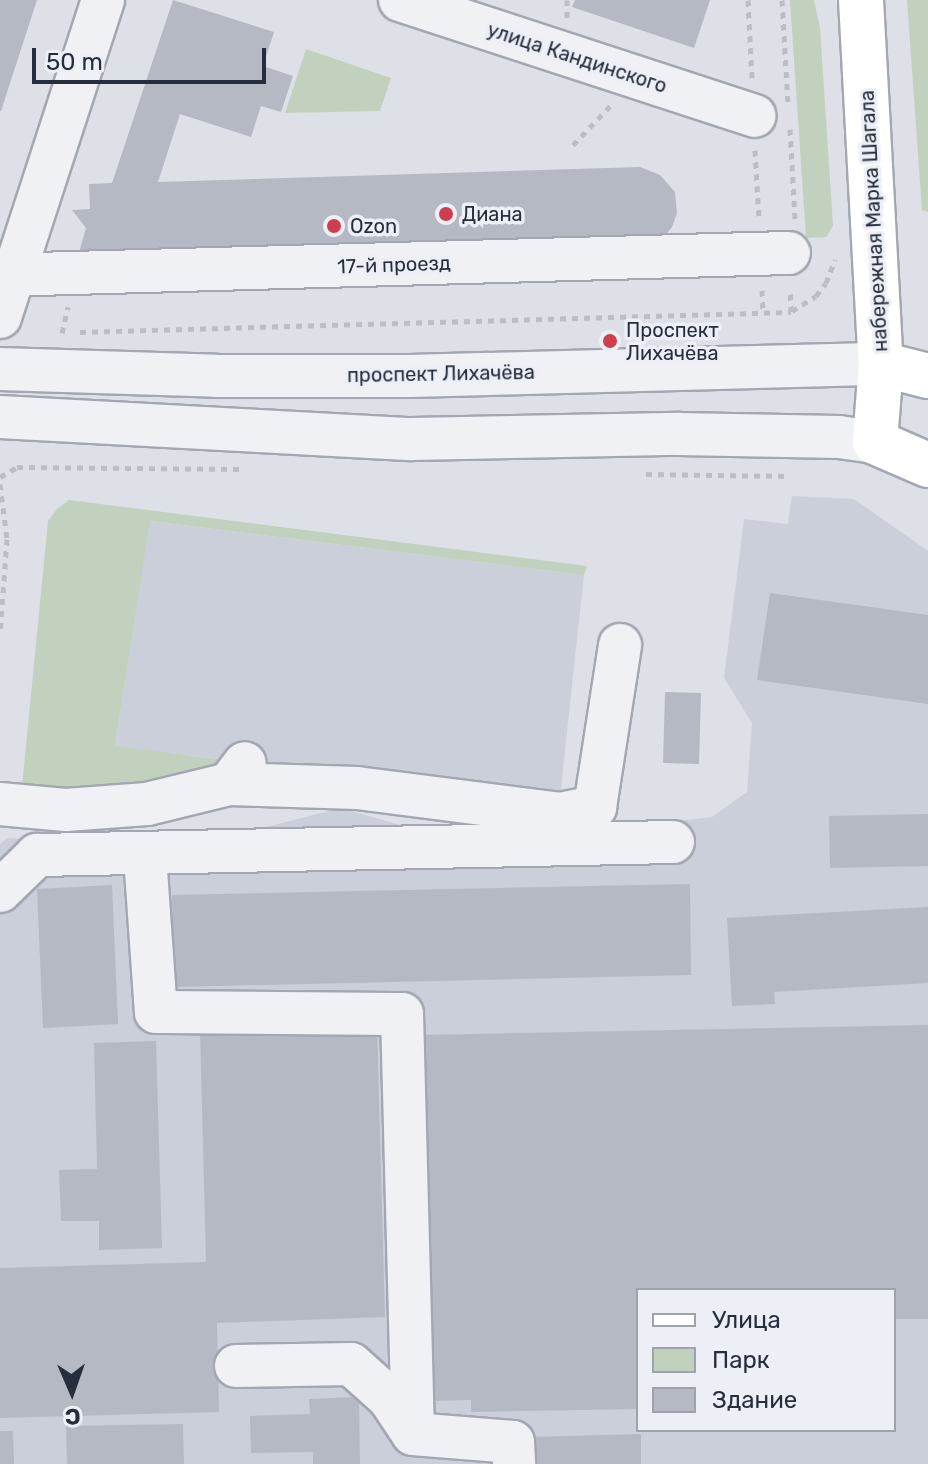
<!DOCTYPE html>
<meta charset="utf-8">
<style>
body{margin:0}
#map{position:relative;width:928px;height:1464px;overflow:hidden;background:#dde0e7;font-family:Rubik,sans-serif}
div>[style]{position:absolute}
.built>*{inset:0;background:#cbcfd9}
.green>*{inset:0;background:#c2d1be}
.building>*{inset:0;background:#b4b9c4}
.path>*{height:5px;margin-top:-2.5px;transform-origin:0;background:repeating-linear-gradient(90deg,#bbbec5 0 6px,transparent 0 12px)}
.roads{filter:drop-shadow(2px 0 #a2a7b1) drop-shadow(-2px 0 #a2a7b1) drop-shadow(0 2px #a2a7b1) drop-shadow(0 -2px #a2a7b1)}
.minor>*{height:42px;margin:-21px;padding:0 21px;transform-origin:21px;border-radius:21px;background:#eff1f5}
.major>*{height:44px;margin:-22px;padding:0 22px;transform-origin:22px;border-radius:22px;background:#fff}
.dots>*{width:22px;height:22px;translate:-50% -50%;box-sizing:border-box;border:4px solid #eceff5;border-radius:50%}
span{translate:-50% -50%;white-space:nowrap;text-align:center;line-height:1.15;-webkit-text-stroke:7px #eceff5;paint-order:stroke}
.street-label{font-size:20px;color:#262e3d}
.poi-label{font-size:20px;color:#262e3d}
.left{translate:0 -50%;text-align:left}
.legend{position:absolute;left:636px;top:1288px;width:260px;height:144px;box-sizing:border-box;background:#eceff5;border:2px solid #9da2ab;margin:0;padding:10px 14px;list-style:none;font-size:24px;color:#262e3d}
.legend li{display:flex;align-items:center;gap:16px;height:40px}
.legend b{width:40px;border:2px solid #9da2ab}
.north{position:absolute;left:32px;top:1352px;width:80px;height:80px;-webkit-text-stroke:6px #eceff5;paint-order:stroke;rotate:178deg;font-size:22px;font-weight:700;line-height:32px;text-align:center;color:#262e3d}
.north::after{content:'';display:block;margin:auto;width:28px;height:36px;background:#262e3d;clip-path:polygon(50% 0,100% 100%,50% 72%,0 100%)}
.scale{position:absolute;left:32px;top:48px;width:234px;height:36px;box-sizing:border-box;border:4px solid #262e3d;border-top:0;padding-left:10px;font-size:24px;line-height:28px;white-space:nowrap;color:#262e3d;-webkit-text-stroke:6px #eceff5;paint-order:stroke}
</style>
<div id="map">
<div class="built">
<div style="clip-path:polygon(evenodd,792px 496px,854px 499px,928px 551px,928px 1464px,0 1464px,0 844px,8px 838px,93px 843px,206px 842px,341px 808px,421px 831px,584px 832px,712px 817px,747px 792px,752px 723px,724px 678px,744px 519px,788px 524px,792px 496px,638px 1290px,894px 1290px,894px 1430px,638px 1430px,638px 1290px)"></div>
<div style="clip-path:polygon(149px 521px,584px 575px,560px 797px,115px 747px)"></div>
</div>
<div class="green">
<div style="clip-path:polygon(790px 0,814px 0,820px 28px,833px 226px,826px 237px,806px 238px)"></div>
<div style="clip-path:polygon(907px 0,928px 0,928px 212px,922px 210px)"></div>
<div style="clip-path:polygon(306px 49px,391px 78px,380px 111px,285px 113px)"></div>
<div style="clip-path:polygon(69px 500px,587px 566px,584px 575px,150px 521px,115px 746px,227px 760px,196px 782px,21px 797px,48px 521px,57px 509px)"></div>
</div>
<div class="building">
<div style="clip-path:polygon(0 0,37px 0,1px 111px,0 111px)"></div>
<div style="clip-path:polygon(173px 0,274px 32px,263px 66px,293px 76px,281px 112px,261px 106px,251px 137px,180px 114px,158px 182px,640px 167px,660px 175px,675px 192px,677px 213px,672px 227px,663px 238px,76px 263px,86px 228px,72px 210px,90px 209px,89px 184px,112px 183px)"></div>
<div style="clip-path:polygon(575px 0,710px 0,694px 48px,572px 7px)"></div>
<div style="clip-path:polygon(770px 593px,928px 615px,928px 704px,757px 680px)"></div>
<div style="clip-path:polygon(665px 692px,701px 693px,699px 764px,663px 763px)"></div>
<div style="clip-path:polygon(928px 814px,928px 866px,830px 868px,829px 816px)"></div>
<div style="clip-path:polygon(690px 884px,691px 975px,174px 987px,172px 895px)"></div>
<div style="clip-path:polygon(112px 885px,118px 1024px,43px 1028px,37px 889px)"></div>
<div style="clip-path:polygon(928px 907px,928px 983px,774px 992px,775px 1004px,732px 1006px,727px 918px)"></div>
<div style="clip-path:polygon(928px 1025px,928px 1319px,894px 1319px,894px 1290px,638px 1290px,638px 1409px,471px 1412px,471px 1400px,427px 1401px,419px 1035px)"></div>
<div style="clip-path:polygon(377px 1026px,385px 1317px,217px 1323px,219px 1412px,0 1418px,0 1268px,206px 1262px,200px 1031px)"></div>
<div style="clip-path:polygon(156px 1041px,162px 1248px,99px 1250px,99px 1221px,61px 1221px,59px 1170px,97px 1169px,94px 1043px)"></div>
<div style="clip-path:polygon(359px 1397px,360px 1464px,313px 1464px,313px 1452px,251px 1453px,250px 1416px,310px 1414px,309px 1399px)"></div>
<div style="clip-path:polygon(183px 1424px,184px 1464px,67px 1464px,66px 1426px)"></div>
<div style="clip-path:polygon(0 1431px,13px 1431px,14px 1464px,0 1464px)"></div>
<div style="clip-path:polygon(641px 1434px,641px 1464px,532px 1464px,531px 1437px)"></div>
</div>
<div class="path">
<div style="left:567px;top:0;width:19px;rotate:90deg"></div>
<div style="left:748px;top:0;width:80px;rotate:87.1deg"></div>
<div style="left:782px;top:0;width:103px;rotate:86.7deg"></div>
<div style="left:790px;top:129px;width:90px;rotate:86.8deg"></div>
<div style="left:573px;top:145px;width:55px;rotate:-46.5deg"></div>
<div style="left:755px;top:150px;width:70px;rotate:86.7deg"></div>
<div style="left:762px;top:290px;width:23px;rotate:88deg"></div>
<div style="left:792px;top:311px;width:28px;rotate:-32deg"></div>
<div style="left:816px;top:296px;width:16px;rotate:-52deg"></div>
<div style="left:826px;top:283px;width:25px;rotate:-69deg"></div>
<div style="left:80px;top:332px;width:711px;rotate:-1.61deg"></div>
<div style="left:791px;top:312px;width:23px;rotate:-92deg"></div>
<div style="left:62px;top:333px;width:27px;rotate:-77deg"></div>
<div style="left:646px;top:474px;width:143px;rotate:0.8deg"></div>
<div style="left:0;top:477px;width:20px;rotate:-30deg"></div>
<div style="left:17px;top:467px;width:223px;rotate:0.5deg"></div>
<div style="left:0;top:484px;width:55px;rotate:82.7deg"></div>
<div style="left:7px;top:539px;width:95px;rotate:94.2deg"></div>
</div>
<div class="roads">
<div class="minor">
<div style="left:400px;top:0;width:373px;rotate:18.1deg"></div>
<div style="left:0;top:275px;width:789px;rotate:-1.6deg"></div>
<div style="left:0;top:317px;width:333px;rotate:-72deg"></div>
<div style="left:0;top:369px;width:217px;rotate:1.8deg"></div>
<div style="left:217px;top:376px;width:192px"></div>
<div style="left:409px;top:376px;width:472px;rotate:-1.5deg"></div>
<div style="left:0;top:417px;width:412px;rotate:3.1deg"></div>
<div style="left:411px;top:439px;width:268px;rotate:-1.1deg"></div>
<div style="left:679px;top:434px;width:160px;rotate:1.1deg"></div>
<div style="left:839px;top:437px;width:36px;rotate:8deg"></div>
<div style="left:229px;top:784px;width:128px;rotate:1.8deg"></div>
<div style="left:357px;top:788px;width:204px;rotate:7.3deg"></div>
<div style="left:559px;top:814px;width:37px;rotate:-11deg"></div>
<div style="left:595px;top:807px;width:164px;rotate:-81.2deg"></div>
<div style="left:0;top:804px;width:66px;rotate:5.2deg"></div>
<div style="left:66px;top:810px;width:81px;rotate:-4.2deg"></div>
<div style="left:147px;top:804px;width:84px;rotate:-13.7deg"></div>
<div style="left:229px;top:784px;width:26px;rotate:-53deg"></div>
<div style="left:145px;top:856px;width:156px;rotate:86deg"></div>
<div style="left:156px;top:1012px;width:246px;rotate:0.5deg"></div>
<div style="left:402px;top:1014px;width:420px;rotate:88.5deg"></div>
<div style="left:0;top:891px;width:52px;rotate:-44.2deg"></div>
<div style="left:37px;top:855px;width:636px;rotate:-1.17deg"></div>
<div style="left:236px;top:1366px;width:115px;rotate:-1deg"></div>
<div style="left:351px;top:1364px;width:51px;rotate:41.8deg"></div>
<div style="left:389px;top:1398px;width:43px;rotate:56.3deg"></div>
<div style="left:413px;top:1434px;width:100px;rotate:4.6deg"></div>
<div style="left:513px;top:1442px;width:22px;rotate:87deg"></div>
</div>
<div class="major">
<div style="left:861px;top:0;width:365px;rotate:86.9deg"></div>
<div style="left:881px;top:364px;width:78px;rotate:94.4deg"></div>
<div style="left:875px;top:442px;width:58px;rotate:23.5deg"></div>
<div style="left:881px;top:364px;width:49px;rotate:14.3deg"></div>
</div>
</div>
<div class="dots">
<div style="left:446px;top:214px;background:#cf3e4f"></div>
<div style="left:334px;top:226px;background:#cf3e4f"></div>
<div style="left:610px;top:341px;background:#cf3e4f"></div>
</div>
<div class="street-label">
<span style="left:577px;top:58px;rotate:18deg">улица Кандинского</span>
<span style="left:874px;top:221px;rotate:-93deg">набережная Марка Шагала</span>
<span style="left:394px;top:265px;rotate:-2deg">17-й проезд</span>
<span style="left:441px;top:374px;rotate:-1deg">проспект Лихачёва</span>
</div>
<div class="poi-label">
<span class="left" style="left:462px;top:214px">Диана</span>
<span class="left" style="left:350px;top:226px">Ozon</span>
<span class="left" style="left:626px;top:342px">Проспект<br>Лихачёва</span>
</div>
<ul class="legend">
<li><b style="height:10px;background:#fff"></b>Улица</li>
<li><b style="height:22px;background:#c2d1be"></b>Парк</li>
<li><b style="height:22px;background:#b4b9c4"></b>Здание</li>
</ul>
<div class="north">С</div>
<div class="scale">50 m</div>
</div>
